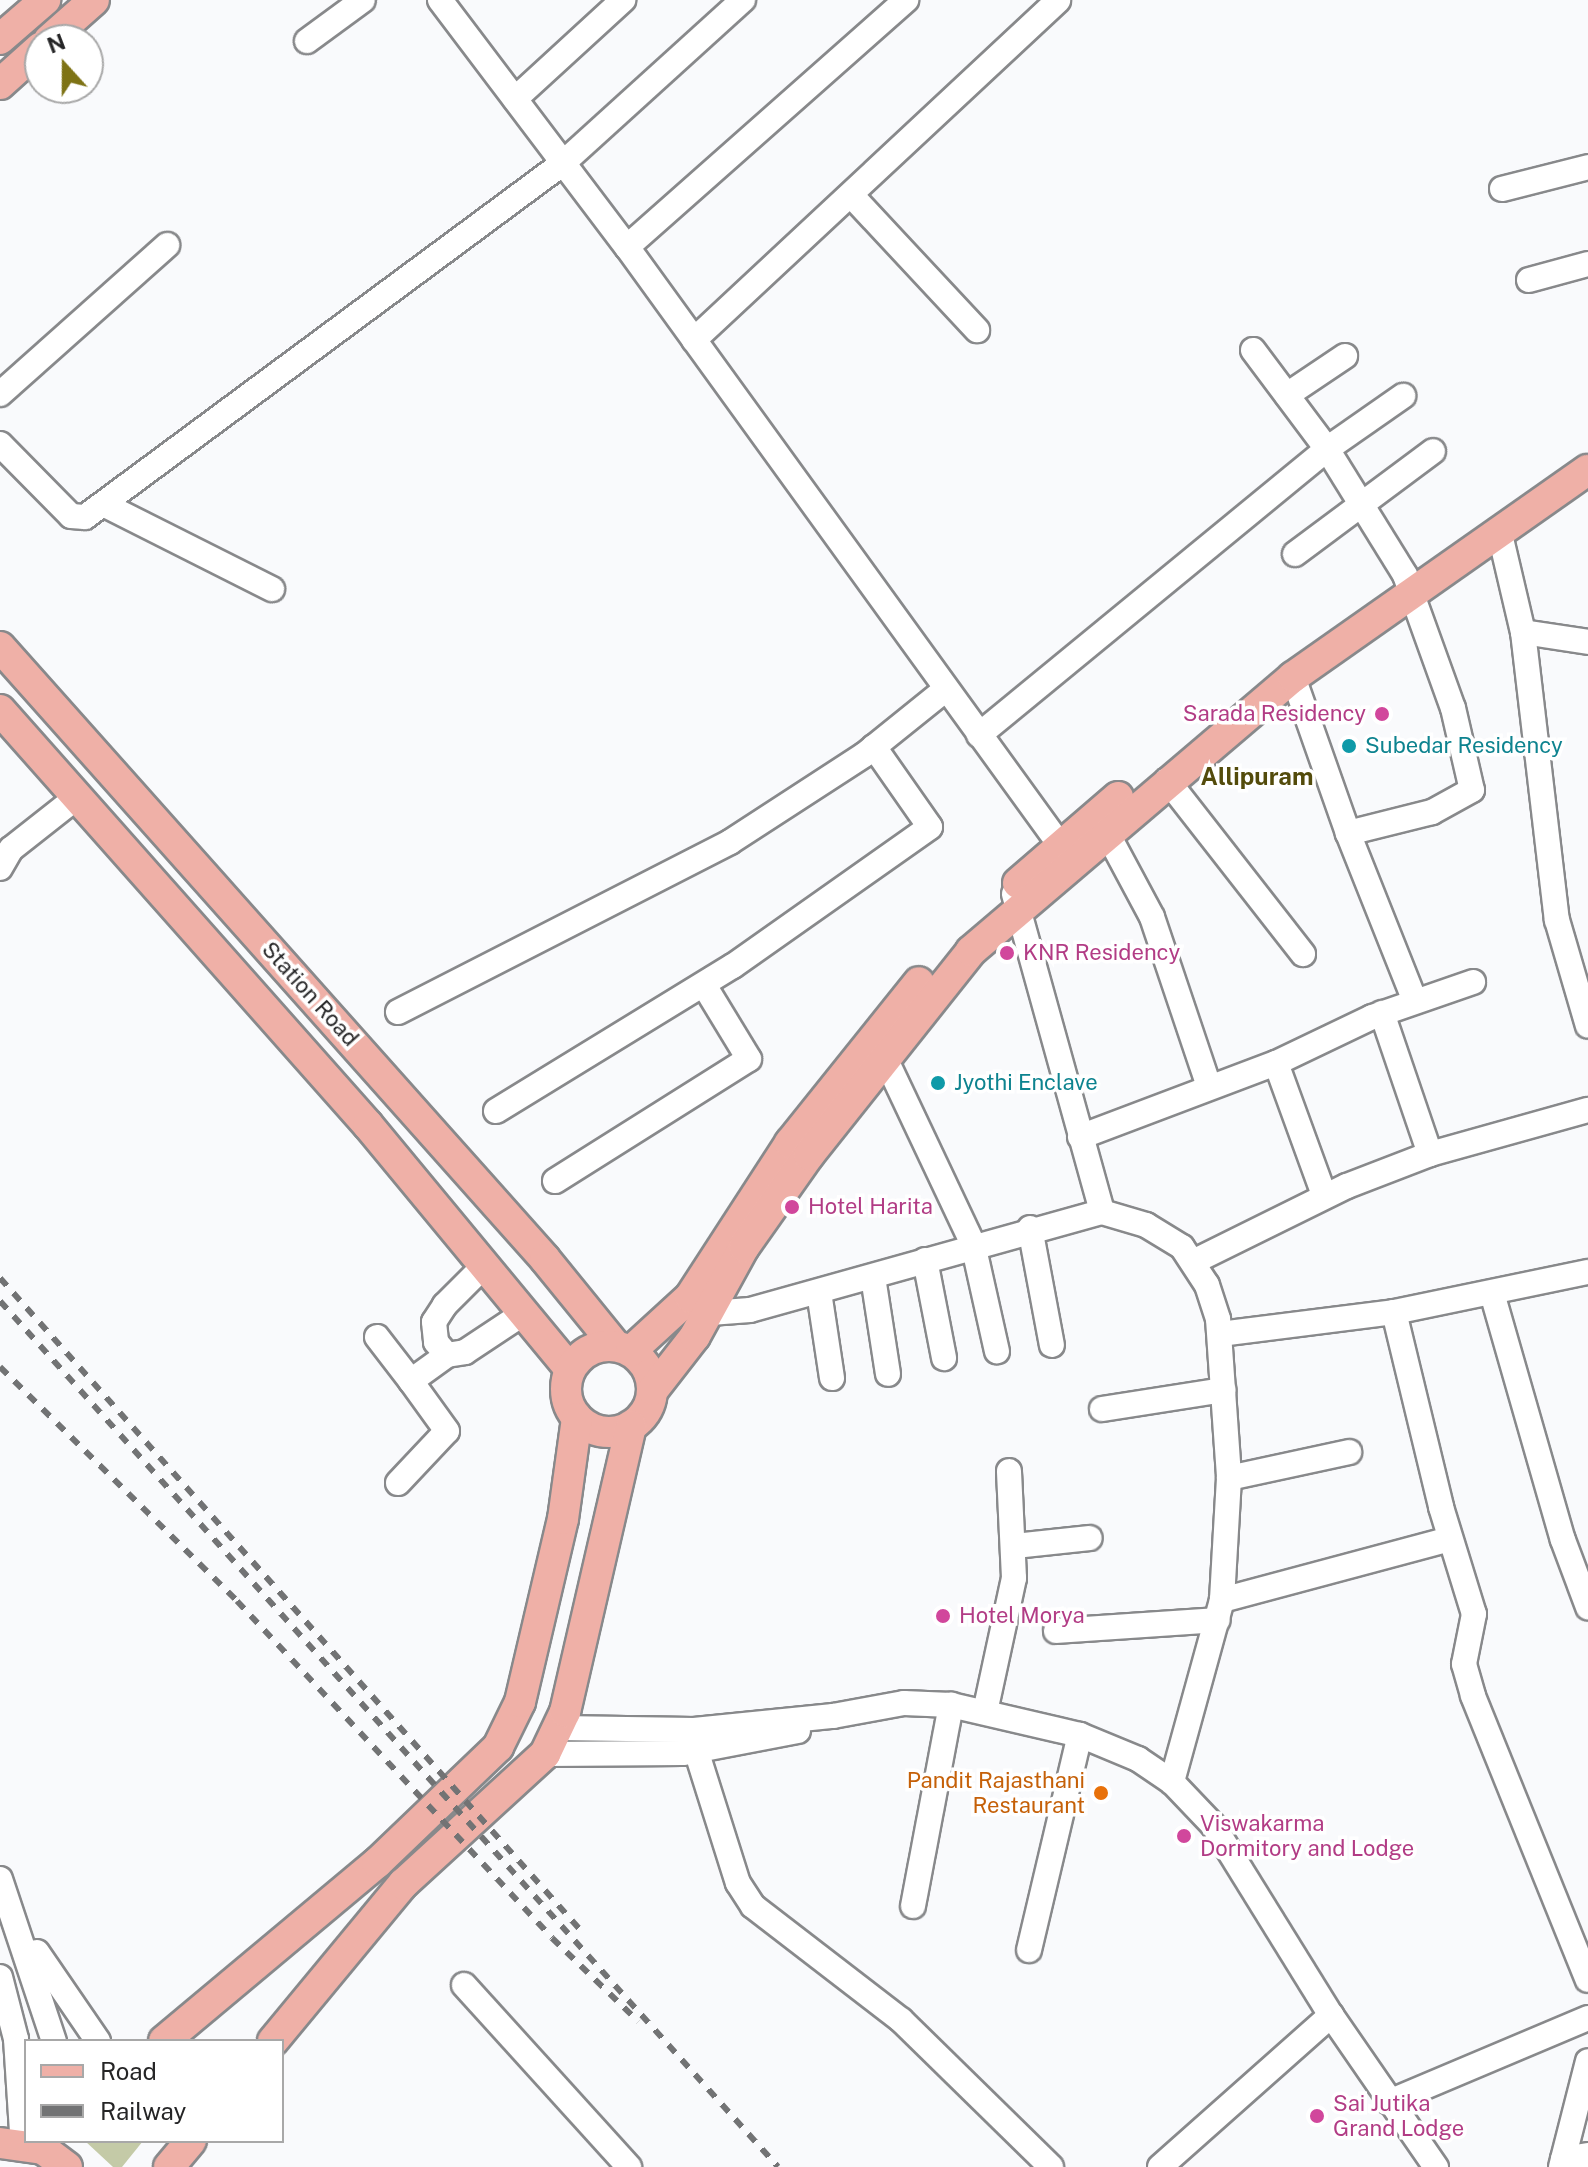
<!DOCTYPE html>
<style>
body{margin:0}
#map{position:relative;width:1588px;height:2167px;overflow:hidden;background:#f9fafc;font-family:"Public Sans",sans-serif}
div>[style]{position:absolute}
.green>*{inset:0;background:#c4caa7}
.roads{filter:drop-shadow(2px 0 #88898b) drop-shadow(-2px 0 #88898b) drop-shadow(0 2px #88898b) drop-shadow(0 -2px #88898b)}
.minor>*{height:24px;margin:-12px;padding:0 12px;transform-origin:12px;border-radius:12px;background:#fff}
.major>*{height:30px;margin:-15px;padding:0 15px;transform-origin:15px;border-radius:15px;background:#efb0a7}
.major>.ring{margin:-15px;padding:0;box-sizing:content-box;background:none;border:30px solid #efb0a7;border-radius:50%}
.rail>*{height:6px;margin-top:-3px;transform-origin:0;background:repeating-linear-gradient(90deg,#727374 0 10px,transparent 0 20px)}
.dots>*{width:22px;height:22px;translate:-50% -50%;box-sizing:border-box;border:4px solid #fff;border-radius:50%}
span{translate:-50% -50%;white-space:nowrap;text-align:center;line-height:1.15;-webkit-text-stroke:7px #fff;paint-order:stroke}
.hotel-label{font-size:22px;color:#b23c85}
.right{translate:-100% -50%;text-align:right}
.left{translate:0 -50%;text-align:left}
.culture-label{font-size:22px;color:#0d838f}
.street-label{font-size:22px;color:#252526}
.food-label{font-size:22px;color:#c56008}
.neighbourhood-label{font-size:24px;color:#534b0b;font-weight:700}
.legend{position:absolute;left:24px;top:2039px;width:260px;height:104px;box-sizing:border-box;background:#fff;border:2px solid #a8a8a8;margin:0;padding:10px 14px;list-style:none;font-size:24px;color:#252526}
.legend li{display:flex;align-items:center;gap:16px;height:40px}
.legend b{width:40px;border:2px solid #a8a8a8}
.north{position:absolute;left:24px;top:24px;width:80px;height:80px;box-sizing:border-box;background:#fff;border:2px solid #a8a8a8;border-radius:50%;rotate:339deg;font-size:22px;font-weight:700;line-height:32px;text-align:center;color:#252526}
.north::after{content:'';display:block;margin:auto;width:28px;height:36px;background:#7e7315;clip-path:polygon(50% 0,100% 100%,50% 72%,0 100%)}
</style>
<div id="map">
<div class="green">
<div style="clip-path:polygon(85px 2141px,143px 2141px,122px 2167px,113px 2167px)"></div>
</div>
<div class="roads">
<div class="minor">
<div style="left:440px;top:0;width:310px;rotate:52.9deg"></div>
<div style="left:627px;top:247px;width:738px;rotate:54.09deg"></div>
<div style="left:307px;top:41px;width:69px;rotate:-36.2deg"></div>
<div style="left:515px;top:99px;width:147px;rotate:-42.5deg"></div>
<div style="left:1502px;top:189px;width:89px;rotate:-14.3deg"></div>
<div style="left:851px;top:195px;width:185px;rotate:47deg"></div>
<div style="left:627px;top:247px;width:373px;rotate:-41.5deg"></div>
<div style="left:1529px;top:280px;width:61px;rotate:-15.2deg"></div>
<div style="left:694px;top:340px;width:498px;rotate:-43deg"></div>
<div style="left:1253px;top:350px;width:124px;rotate:53.2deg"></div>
<div style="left:1327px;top:449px;width:148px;rotate:58.2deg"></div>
<div style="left:1405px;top:575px;width:141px;rotate:70.2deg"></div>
<div style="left:1453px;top:708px;width:84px;rotate:77deg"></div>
<div style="left:1472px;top:790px;width:46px;rotate:151.2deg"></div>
<div style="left:1432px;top:812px;width:87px;rotate:166deg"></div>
<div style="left:1348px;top:833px;width:165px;rotate:-109.4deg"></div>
<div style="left:0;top:394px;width:224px;rotate:-41.7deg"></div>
<div style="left:1287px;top:395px;width:70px;rotate:-33.9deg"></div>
<div style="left:0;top:444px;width:101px;rotate:45.4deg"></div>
<div style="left:71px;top:516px;width:14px;rotate:4deg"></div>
<div style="left:85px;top:517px;width:595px;rotate:-36.52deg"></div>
<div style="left:563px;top:163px;width:243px;rotate:-42.2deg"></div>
<div style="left:105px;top:505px;width:187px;rotate:26.7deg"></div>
<div style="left:1499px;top:530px;width:105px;rotate:76.8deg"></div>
<div style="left:1523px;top:632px;width:66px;rotate:8.7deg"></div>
<div style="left:1295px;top:554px;width:172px;rotate:-36.7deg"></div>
<div style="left:1523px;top:632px;width:290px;rotate:83.3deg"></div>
<div style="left:1557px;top:920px;width:110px;rotate:73.7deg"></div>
<div style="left:979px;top:735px;width:450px;rotate:-39.4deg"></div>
<div style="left:1327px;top:449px;width:93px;rotate:-34.9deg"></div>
<div style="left:1167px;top:780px;width:221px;rotate:52deg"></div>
<div style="left:1107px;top:833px;width:95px;rotate:61.8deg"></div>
<div style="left:1152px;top:917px;width:178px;rotate:71.4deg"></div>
<div style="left:1348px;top:833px;width:181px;rotate:68.3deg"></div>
<div style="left:0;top:868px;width:22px;rotate:-60deg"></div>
<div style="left:11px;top:849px;width:84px;rotate:-38.2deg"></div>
<div style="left:1014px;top:894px;width:330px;rotate:74.5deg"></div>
<div style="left:398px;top:1012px;width:373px;rotate:-27.1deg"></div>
<div style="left:730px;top:842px;width:160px;rotate:-33deg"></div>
<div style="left:864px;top:755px;width:105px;rotate:-38.8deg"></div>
<div style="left:1382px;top:1013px;width:149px;rotate:71.2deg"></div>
<div style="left:885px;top:1058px;width:206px;rotate:64.7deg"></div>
<div style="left:973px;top:1244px;width:110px;rotate:77.4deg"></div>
<div style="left:1276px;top:1063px;width:140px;rotate:70deg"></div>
<div style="left:496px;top:1111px;width:278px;rotate:-31.5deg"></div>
<div style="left:733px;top:966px;width:241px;rotate:-35.2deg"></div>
<div style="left:930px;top:827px;width:98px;rotate:-125deg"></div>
<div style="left:1080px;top:1137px;width:210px;rotate:-20.7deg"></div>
<div style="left:1276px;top:1063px;width:106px;rotate:-25.6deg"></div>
<div style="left:1372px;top:1017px;width:107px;rotate:-19.1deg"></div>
<div style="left:555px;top:1181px;width:229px;rotate:-32.2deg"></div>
<div style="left:749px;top:1059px;width:87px;rotate:-121.3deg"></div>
<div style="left:1030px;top:1228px;width:119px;rotate:79.4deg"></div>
<div style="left:925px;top:1260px;width:100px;rotate:79deg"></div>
<div style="left:1195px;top:1261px;width:169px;rotate:-26.3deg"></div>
<div style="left:1347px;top:1186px;width:89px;rotate:-21.1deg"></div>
<div style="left:1430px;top:1154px;width:164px;rotate:-15.6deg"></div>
<div style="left:485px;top:1265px;width:57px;rotate:135deg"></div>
<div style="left:445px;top:1305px;width:20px;rotate:123deg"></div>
<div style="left:434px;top:1322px;width:20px;rotate:84deg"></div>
<div style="left:436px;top:1342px;width:17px;rotate:50deg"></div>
<div style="left:447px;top:1355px;width:18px;rotate:-9deg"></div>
<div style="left:465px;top:1352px;width:71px;rotate:-33.5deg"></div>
<div style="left:873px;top:1277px;width:98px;rotate:81.2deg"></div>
<div style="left:819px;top:1292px;width:87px;rotate:81.4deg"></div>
<div style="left:1492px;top:1293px;width:257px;rotate:74deg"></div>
<div style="left:1563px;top:1540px;width:72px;rotate:69.5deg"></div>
<div style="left:1394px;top:1312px;width:201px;rotate:76.4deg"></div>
<div style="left:1441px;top:1507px;width:112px;rotate:72.9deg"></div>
<div style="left:1474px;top:1614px;width:51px;rotate:101.3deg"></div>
<div style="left:1464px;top:1664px;width:33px;rotate:74deg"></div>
<div style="left:1473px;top:1696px;width:306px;rotate:68deg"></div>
<div style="left:710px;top:1313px;width:40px;rotate:-4.3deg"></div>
<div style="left:750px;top:1310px;width:365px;rotate:-15.6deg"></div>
<div style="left:1102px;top:1212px;width:46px;rotate:16.5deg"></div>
<div style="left:1146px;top:1225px;width:42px;rotate:31.4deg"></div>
<div style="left:1182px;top:1247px;width:45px;rotate:56.7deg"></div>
<div style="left:1207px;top:1285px;width:36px;rotate:72deg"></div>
<div style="left:1218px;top:1319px;width:159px;rotate:86deg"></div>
<div style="left:1229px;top:1478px;width:122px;rotate:93.3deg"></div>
<div style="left:1222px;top:1600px;width:189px;rotate:105.4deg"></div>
<div style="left:1220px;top:1334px;width:175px;rotate:-7.2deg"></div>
<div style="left:1394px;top:1312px;width:198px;rotate:-11.7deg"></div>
<div style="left:377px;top:1337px;width:56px;rotate:52.3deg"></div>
<div style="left:411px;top:1381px;width:44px;rotate:-35.8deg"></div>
<div style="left:1102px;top:1409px;width:123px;rotate:-8.9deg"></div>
<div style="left:1229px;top:1478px;width:123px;rotate:-12.2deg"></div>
<div style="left:398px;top:1483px;width:71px;rotate:-46.7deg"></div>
<div style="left:447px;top:1431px;width:62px;rotate:-125.8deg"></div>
<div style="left:1015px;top:1546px;width:75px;rotate:-6.1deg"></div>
<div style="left:1222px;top:1600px;width:236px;rotate:-15deg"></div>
<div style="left:1056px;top:1631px;width:162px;rotate:-3.9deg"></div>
<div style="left:985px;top:1712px;width:137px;rotate:-77.8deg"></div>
<div style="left:1014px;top:1578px;width:107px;rotate:-92.7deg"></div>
<div style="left:559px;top:1728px;width:135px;rotate:0.8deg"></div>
<div style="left:694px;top:1730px;width:140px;rotate:-5.8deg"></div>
<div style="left:833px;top:1716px;width:72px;rotate:-10.4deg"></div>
<div style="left:904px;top:1703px;width:47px;rotate:2.4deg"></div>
<div style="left:951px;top:1705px;width:132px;rotate:13.1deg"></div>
<div style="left:1080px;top:1735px;width:63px;rotate:22.5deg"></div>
<div style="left:1138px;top:1759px;width:41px;rotate:34.1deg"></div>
<div style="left:1172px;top:1782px;width:59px;rotate:46.4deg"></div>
<div style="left:1213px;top:1825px;width:224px;rotate:58.2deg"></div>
<div style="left:1331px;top:2015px;width:185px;rotate:55.4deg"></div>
<div style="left:696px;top:1750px;width:139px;rotate:72.5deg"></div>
<div style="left:738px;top:1883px;width:27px;rotate:57deg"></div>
<div style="left:753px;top:1906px;width:187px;rotate:37.6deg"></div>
<div style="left:901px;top:2020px;width:210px;rotate:44.4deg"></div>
<div style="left:545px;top:1754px;width:138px;rotate:-0.4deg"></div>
<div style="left:683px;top:1753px;width:117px;rotate:-10.8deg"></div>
<div style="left:0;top:1879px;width:171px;rotate:71.6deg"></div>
<div style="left:913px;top:1906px;width:205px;rotate:-79.3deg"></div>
<div style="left:1029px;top:1950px;width:221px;rotate:-76.7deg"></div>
<div style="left:37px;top:1952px;width:108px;rotate:55.6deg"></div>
<div style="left:0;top:1977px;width:64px;rotate:75.5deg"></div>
<div style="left:16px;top:2039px;width:108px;rotate:86.3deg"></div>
<div style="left:464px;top:1985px;width:246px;rotate:47.8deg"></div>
<div style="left:1389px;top:2102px;width:216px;rotate:-22.9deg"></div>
<div style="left:1563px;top:2159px;width:25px;rotate:-9deg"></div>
<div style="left:1160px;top:2167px;width:229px;rotate:-41.6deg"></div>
<div style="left:1561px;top:2167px;width:109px;rotate:-75.7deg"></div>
</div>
<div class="major">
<div style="left:0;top:39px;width:60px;rotate:-40.9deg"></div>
<div style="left:49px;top:40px;width:60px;rotate:-41.6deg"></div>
<div style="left:0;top:84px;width:54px;rotate:-42deg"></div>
<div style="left:0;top:647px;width:819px;rotate:48.31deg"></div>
<div style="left:545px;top:1259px;width:111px;rotate:50.9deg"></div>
<div style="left:0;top:710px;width:555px;rotate:48.44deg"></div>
<div style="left:368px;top:1125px;width:317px;rotate:50.4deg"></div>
<div style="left:1018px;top:883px;width:132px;rotate:-40.7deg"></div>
<div class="ring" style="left:566px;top:1346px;width:56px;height:56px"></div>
<div style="left:631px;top:1351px;width:80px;rotate:-42.5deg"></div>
<div style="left:690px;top:1297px;width:184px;rotate:-57deg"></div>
<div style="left:790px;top:1143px;width:206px;rotate:-51.3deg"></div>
<div style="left:653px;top:1390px;width:68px;rotate:-52.1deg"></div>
<div style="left:695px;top:1336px;width:102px;rotate:-61.2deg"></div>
<div style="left:744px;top:1247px;width:113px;rotate:-54.8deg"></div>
<div style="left:809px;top:1155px;width:260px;rotate:-51.5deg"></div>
<div style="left:971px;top:951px;width:423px;rotate:-40.4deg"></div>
<div style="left:1293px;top:677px;width:360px;rotate:-35.1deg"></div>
<div style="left:164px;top:2041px;width:278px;rotate:-39.9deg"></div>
<div style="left:377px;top:1863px;width:168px;rotate:-43.8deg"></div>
<div style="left:498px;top:1747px;width:50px;rotate:-63.9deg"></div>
<div style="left:520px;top:1702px;width:188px;rotate:-76.8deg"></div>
<div style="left:563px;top:1519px;width:102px;rotate:-82.1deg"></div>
<div style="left:273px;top:2041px;width:204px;rotate:-50.4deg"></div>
<div style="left:403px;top:1884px;width:193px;rotate:-42.5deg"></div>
<div style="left:545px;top:1754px;width:47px;rotate:-64.5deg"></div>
<div style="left:565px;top:1712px;width:294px;rotate:-77deg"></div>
<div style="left:0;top:2143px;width:43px;rotate:7.9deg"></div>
<div style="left:43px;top:2149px;width:30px;rotate:37deg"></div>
<div style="left:169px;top:2167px;width:34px;rotate:-50deg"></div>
</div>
</div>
<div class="rail">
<div style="left:0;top:1278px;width:875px;rotate:48.33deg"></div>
<div style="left:0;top:1301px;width:1164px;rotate:48.06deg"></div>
<div style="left:0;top:1367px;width:333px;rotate:44.6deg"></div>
<div style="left:237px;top:1601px;width:461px;rotate:46.9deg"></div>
<div style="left:552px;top:1938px;width:120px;rotate:44deg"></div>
</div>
<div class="dots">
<div style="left:1382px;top:714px;background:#d1479c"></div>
<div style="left:1349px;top:746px;background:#0f9aa8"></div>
<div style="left:1007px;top:953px;background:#d1479c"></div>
<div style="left:938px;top:1083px;background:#0f9aa8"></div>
<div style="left:792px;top:1207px;background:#d1479c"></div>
<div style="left:943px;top:1616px;background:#d1479c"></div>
<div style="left:1101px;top:1793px;background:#e8710a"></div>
<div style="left:1184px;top:1836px;background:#d1479c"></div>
<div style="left:1317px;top:2116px;background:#d1479c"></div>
</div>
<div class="hotel-label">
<span class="right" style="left:1366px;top:714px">Sarada Residency</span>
<span class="left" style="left:1023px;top:953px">KNR Residency</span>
<span class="left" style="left:808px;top:1207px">Hotel Harita</span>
<span class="left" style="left:959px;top:1616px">Hotel Morya</span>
<span class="left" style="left:1200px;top:1836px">Viswakarma<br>Dormitory and Lodge</span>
<span class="left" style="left:1333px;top:2116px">Sai Jutika<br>Grand Lodge</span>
</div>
<div class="culture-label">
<span class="left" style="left:1365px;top:746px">Subedar Residency</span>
<span class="left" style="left:954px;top:1083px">Jyothi Enclave</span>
</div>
<div class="street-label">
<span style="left:310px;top:994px;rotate:48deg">Station Road</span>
</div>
<div class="food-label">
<span class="right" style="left:1085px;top:1793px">Pandit Rajasthani<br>Restaurant</span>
</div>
<div class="neighbourhood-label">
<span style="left:1257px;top:777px">Allipuram</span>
</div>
<ul class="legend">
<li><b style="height:10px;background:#efb0a7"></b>Road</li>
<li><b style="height:10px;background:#727374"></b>Railway</li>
</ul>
<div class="north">N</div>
</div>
